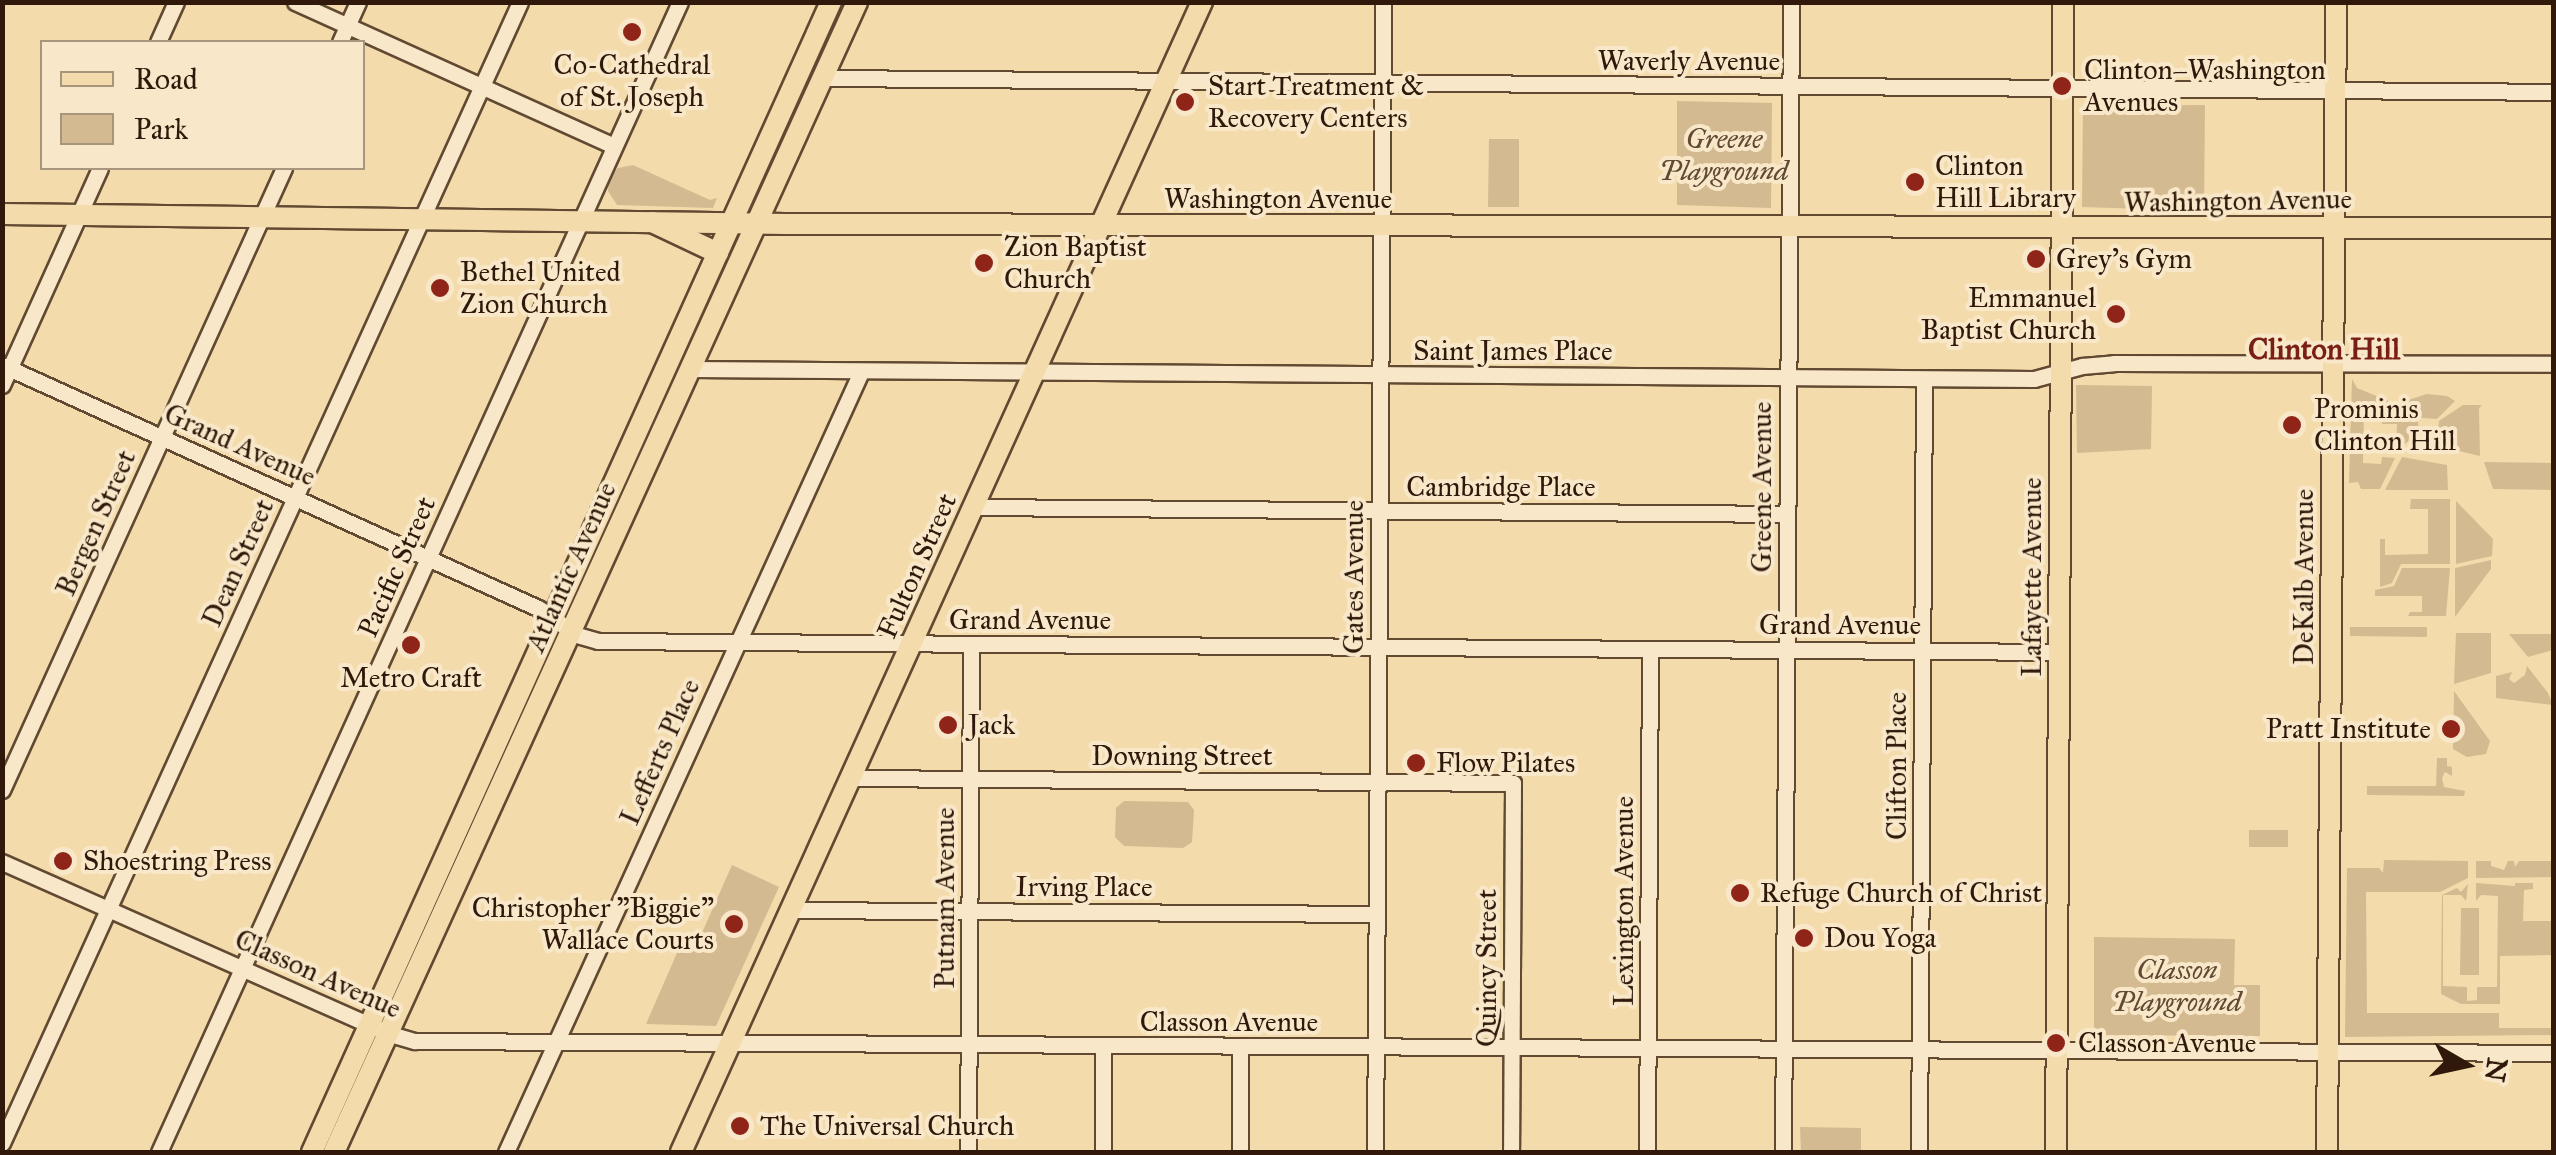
<!DOCTYPE html>
<meta charset="utf-8">
<style>
body{margin:0}
#map{position:relative;width:2556px;height:1155px;overflow:hidden;background:#f4dbac;font-family:"IM FELL Great Primer",serif}
div>[style]{position:absolute}
.green>*{inset:0;background:#d3ba90}
.roads{filter:drop-shadow(2px 0 #614932) drop-shadow(-2px 0 #614932) drop-shadow(0 2px #614932) drop-shadow(0 -2px #614932)}
.minor>*{height:15px;margin:-7.5px;padding:0 7.5px;transform-origin:7.5px;border-radius:7.5px;background:#f8e8c9}
.major>*{height:20px;margin:-10px;padding:0 10px;transform-origin:10px;border-radius:10px;background:#f4dbac}
.dots>*{width:28px;height:28px;translate:-50% -50%;box-sizing:border-box;border:5px solid #f8e8c9;border-radius:50%}
span{translate:-50% -50%;white-space:nowrap;text-align:center;line-height:1.15;-webkit-text-stroke:8px #f8e8c9;paint-order:stroke}
.street-label{font-size:28px;color:#30180a}
.poi-label{font-size:28px;color:#30180a}
.left{translate:0 -50%;text-align:left}
.right{translate:-100% -50%;text-align:right}
.park-label{font-size:28px;color:#614932;font-style:italic}
.neighbourhood-label{font-size:30px;color:#7a1f14;font-weight:700}
.frame{position:absolute;inset:0;border:5px solid #30180a;pointer-events:none}
.legend{position:absolute;left:40px;top:40px;width:325px;height:130px;box-sizing:border-box;background:#f8e8c9;border:2px solid #a8957d;margin:0;padding:12px 18px;list-style:none;font-size:30px;color:#30180a}
.legend li{display:flex;align-items:center;gap:20px;height:50px}
.legend b{width:50px;border:2px solid #a8957d}
.north{position:absolute;left:2416px;top:1015px;width:100px;height:100px;-webkit-text-stroke:8px #f8e8c9;paint-order:stroke;rotate:99deg;font-size:28px;font-weight:700;line-height:40px;text-align:center;color:#30180a}
.north::after{content:'';display:block;margin:auto;width:35px;height:45px;background:#30180a;clip-path:polygon(50% 0,100% 100%,50% 72%,0 100%)}
</style>
<div id="map">
<div class="green">
<div style="clip-path:polygon(1677px 101px,1772px 103px,1771px 208px,1677px 205px)"></div>
<div style="clip-path:polygon(2205px 105px,2204px 211px,2082px 207px,2083px 106px)"></div>
<div style="clip-path:polygon(1489px 139px,1519px 139px,1519px 207px,1488px 207px)"></div>
<div style="clip-path:polygon(633px 165px,710px 200px,717px 198px,713px 208px,617px 205px,608px 191px,609px 179px,618px 168px)"></div>
<div style="clip-path:polygon(2352px 379px,2357px 388px,2411px 410px,2418px 422px,2419px 434px,2396px 450px,2397px 424px,2382px 424px,2382px 405px,2364px 405px,2363px 463px,2381px 464px,2382px 457px,2395px 458px,2380px 489px,2361px 489px,2358px 482px,2349px 483px)"></div>
<div style="clip-path:polygon(2076px 385px,2152px 386px,2151px 449px,2077px 453px)"></div>
<div style="clip-path:polygon(2427px 394px,2447px 396px,2455px 401px,2437px 419px,2422px 418px,2402px 402px)"></div>
<div style="clip-path:polygon(2463px 405px,2482px 405px,2479px 408px,2480px 456px,2455px 450px,2438px 435px,2439px 421px)"></div>
<div style="clip-path:polygon(2402px 457px,2447px 465px,2448px 490px,2385px 490px)"></div>
<div style="clip-path:polygon(2484px 462px,2553px 463px,2553px 490px,2493px 489px)"></div>
<div style="clip-path:polygon(2411px 499px,2450px 499px,2450px 564px,2401px 564px,2392px 583px,2380px 587px,2380px 539px,2385px 539px,2385px 555px,2428px 554px,2428px 509px,2410px 509px)"></div>
<div style="clip-path:polygon(2456px 501px,2493px 539px,2492px 556px,2456px 564px)"></div>
<div style="clip-path:polygon(2491px 560px,2491px 569px,2455px 617px,2455px 568px)"></div>
<div style="clip-path:polygon(2402px 568px,2450px 568px,2446px 616px,2408px 616px,2410px 612px,2422px 612px,2422px 596px,2375px 596px,2375px 590px,2394px 586px)"></div>
<div style="clip-path:polygon(2350px 627px,2427px 627px,2427px 637px,2350px 636px)"></div>
<div style="clip-path:polygon(2456px 633px,2491px 633px,2491px 673px,2454px 684px)"></div>
<div style="clip-path:polygon(2509px 634px,2553px 634px,2553px 650px,2528px 657px)"></div>
<div style="clip-path:polygon(2527px 666px,2548px 693px,2553px 705px,2496px 698px,2496px 676px,2512px 672px,2509px 679px,2514px 683px,2525px 675px)"></div>
<div style="clip-path:polygon(2454px 691px,2490px 741px,2486px 754px,2467px 757px,2453px 749px)"></div>
<div style="clip-path:polygon(2437px 758px,2447px 758px,2447px 766px,2452px 767px,2452px 776px,2445px 772px,2442px 778px,2444px 787px,2465px 791px,2464px 796px,2367px 795px,2367px 786px,2436px 786px)"></div>
<div style="clip-path:polygon(1124px 801px,1188px 802px,1194px 810px,1192px 842px,1183px 848px,1124px 846px,1115px 837px,1116px 808px)"></div>
<div style="clip-path:polygon(2249px 830px,2288px 830px,2288px 847px,2249px 847px)"></div>
<div style="clip-path:polygon(2384px 860px,2468px 861px,2468px 878px,2440px 892px,2366px 892px,2367px 1013px,2499px 1013px,2499px 1028px,2553px 1028px,2553px 1035px,2345px 1037px,2347px 868px,2379px 868px,2383px 873px)"></div>
<div style="clip-path:polygon(2476px 861px,2491px 861px,2491px 866px,2504px 870px,2508px 861px,2514px 861px,2515px 867px,2519px 861px,2553px 861px,2553px 877px,2476px 878px)"></div>
<div style="clip-path:polygon(732px 865px,779px 887px,716px 1026px,646px 1024px,683px 939px,697px 944px)"></div>
<div style="clip-path:polygon(2476px 883px,2515px 886px,2515px 883px,2533px 883px,2533px 889px,2524px 890px,2523px 921px,2553px 921px,2553px 955px,2500px 956px,2500px 1004px,2461px 1004px,2441px 994px,2442px 895px,2457px 888px,2461px 892px,2468px 884px,2466px 901px,2461px 895px,2443px 895px,2443px 986px,2467px 987px,2467px 1001px,2477px 1000px,2477px 987px,2497px 987px,2498px 896px,2481px 895px,2476px 901px)"></div>
<div style="clip-path:polygon(2461px 908px,2479px 908px,2479px 975px,2460px 975px)"></div>
<div style="clip-path:polygon(2094px 937px,2235px 939px,2234px 985px,2260px 985px,2260px 1036px,2094px 1035px)"></div>
<div style="clip-path:polygon(1800px 1127px,1861px 1128px,1861px 1152px,1801px 1152px)"></div>
</div>
<div class="roads">
<div class="minor">
<div style="left:295px;top:2px;width:350px;rotate:24.3deg"></div>
<div style="left:158px;top:42px;width:44px;rotate:-65.8deg"></div>
<div style="left:340px;top:42px;width:44px;rotate:-65.8deg"></div>
<div style="left:824px;top:78px;width:1730px;rotate:0.46deg"></div>
<div style="left:2px;top:365px;width:589px;rotate:24.39deg"></div>
<div style="left:538px;top:608px;width:47px;rotate:34.7deg"></div>
<div style="left:577px;top:635px;width:22px;rotate:16deg"></div>
<div style="left:598px;top:641px;width:1461px;rotate:0.43deg"></div>
<div style="left:691px;top:369px;width:1343px;rotate:0.43deg"></div>
<div style="left:2034px;top:379px;width:50px;rotate:-15.2deg"></div>
<div style="left:2082px;top:366px;width:32px;rotate:-5deg"></div>
<div style="left:2114px;top:363px;width:440px;rotate:0.1deg"></div>
<div style="left:2px;top:385px;width:238px;rotate:-65.7deg"></div>
<div style="left:974px;top:507px;width:813px;rotate:0.49deg"></div>
<div style="left:851px;top:778px;width:662px;rotate:0.43deg"></div>
<div style="left:1513px;top:783px;width:369px;rotate:90.3deg"></div>
<div style="left:2px;top:790px;width:683px;rotate:-65.61deg"></div>
<div style="left:2px;top:862px;width:424px;rotate:23.9deg"></div>
<div style="left:390px;top:1034px;width:26px;rotate:16deg"></div>
<div style="left:415px;top:1041px;width:2139px;rotate:0.32deg"></div>
<div style="left:791px;top:910px;width:586px;rotate:0.39deg"></div>
<div style="left:2px;top:1143px;width:1253px;rotate:-65.58deg"></div>
<div style="left:159px;top:1152px;width:1263px;rotate:-65.63deg"></div>
<div style="left:506px;top:1152px;width:857px;rotate:-65.53deg"></div>
<div style="left:968px;top:1152px;width:507px;rotate:-89.66deg"></div>
<div style="left:1103px;top:1152px;width:106px;rotate:-90deg"></div>
<div style="left:1240px;top:1152px;width:106px;rotate:-90deg"></div>
<div style="left:1375px;top:1152px;width:1150px;rotate:-89.6deg"></div>
<div style="left:1647px;top:1152px;width:503px;rotate:-89.66deg"></div>
<div style="left:1783px;top:1152px;width:1150px;rotate:-89.6deg"></div>
<div style="left:1919px;top:1152px;width:773px;rotate:-89.63deg"></div>
</div>
<div class="major">
<div style="left:2px;top:214px;width:784px;rotate:0.73deg"></div>
<div style="left:786px;top:224px;width:1768px;rotate:0.13deg"></div>
<div style="left:652px;top:222px;width:73px;rotate:25.2deg"></div>
<div style="left:312px;top:1152px;width:1262px;rotate:-65.71deg"></div>
<div style="left:334px;top:1152px;width:1263px;rotate:-65.54deg"></div>
<div style="left:681px;top:1152px;width:1263px;rotate:-65.63deg"></div>
<div style="left:2056px;top:1152px;width:1150px;rotate:-89.65deg"></div>
<div style="left:2327px;top:1152px;width:1150px;rotate:-89.55deg"></div>
</div>
</div>
<div class="dots">
<div style="left:632px;top:32px;background:#8f2418"></div>
<div style="left:2062px;top:86px;background:#8f2418"></div>
<div style="left:1185px;top:102px;background:#8f2418"></div>
<div style="left:1915px;top:182px;background:#8f2418"></div>
<div style="left:2036px;top:259px;background:#8f2418"></div>
<div style="left:984px;top:263px;background:#8f2418"></div>
<div style="left:440px;top:288px;background:#8f2418"></div>
<div style="left:2116px;top:314px;background:#8f2418"></div>
<div style="left:2292px;top:425px;background:#8f2418"></div>
<div style="left:411px;top:645px;background:#8f2418"></div>
<div style="left:948px;top:725px;background:#8f2418"></div>
<div style="left:2451px;top:729px;background:#8f2418"></div>
<div style="left:1416px;top:763px;background:#8f2418"></div>
<div style="left:63px;top:861px;background:#8f2418"></div>
<div style="left:1740px;top:893px;background:#8f2418"></div>
<div style="left:734px;top:924px;background:#8f2418"></div>
<div style="left:1804px;top:938px;background:#8f2418"></div>
<div style="left:2056px;top:1043px;background:#8f2418"></div>
<div style="left:740px;top:1126px;background:#8f2418"></div>
</div>
<div class="street-label">
<span style="left:1689px;top:61px">Waverly Avenue</span>
<span style="left:1278px;top:199px">Washington Avenue</span>
<span style="left:2238px;top:201px;rotate:-1deg">Washington Avenue</span>
<span style="left:1513px;top:351px">Saint James Place</span>
<span style="left:240px;top:445px;rotate:24deg">Grand Avenue</span>
<span style="left:1501px;top:487px">Cambridge Place</span>
<span style="left:1762px;top:487px;rotate:-90deg">Greene Avenue</span>
<span style="left:96px;top:523px;rotate:-66deg">Bergen Street</span>
<span style="left:238px;top:563px;rotate:-66deg">Dean Street</span>
<span style="left:917px;top:566px;rotate:-66deg">Fulton Street</span>
<span style="left:397px;top:567px;rotate:-66deg">Pacific Street</span>
<span style="left:571px;top:567px;rotate:-66deg">Atlantic Avenue</span>
<span style="left:1354px;top:577px;rotate:-90deg">Gates Avenue</span>
<span style="left:2032px;top:577px;rotate:-90deg">Lafayette Avenue</span>
<span style="left:2304px;top:577px;rotate:-90deg">DeKalb Avenue</span>
<span style="left:1030px;top:620px">Grand Avenue</span>
<span style="left:1840px;top:625px">Grand Avenue</span>
<span style="left:660px;top:752px;rotate:-66deg">Lefferts Place</span>
<span style="left:1182px;top:756px">Downing Street</span>
<span style="left:1897px;top:766px;rotate:-90deg">Clifton Place</span>
<span style="left:1084px;top:887px">Irving Place</span>
<span style="left:945px;top:898px;rotate:-90deg">Putnam Avenue</span>
<span style="left:1624px;top:901px;rotate:-90deg">Lexington Avenue</span>
<span style="left:1487px;top:968px;rotate:-90deg">Quincy Street</span>
<span style="left:318px;top:974px;rotate:24deg">Classon Avenue</span>
<span style="left:1229px;top:1022px">Classon Avenue</span>
</div>
<div class="poi-label">
<span style="left:632px;top:81px">Co-Cathedral<br>of St. Joseph</span>
<span class="left" style="left:2084px;top:86px">Clinton–Washington<br>Avenues</span>
<span class="left" style="left:1208px;top:102px">Start Treatment &amp;<br>Recovery Centers</span>
<span class="left" style="left:1935px;top:182px">Clinton<br>Hill Library</span>
<span class="left" style="left:1004px;top:263px">Zion Baptist<br>Church</span>
<span class="left" style="left:2056px;top:259px">Grey's Gym</span>
<span class="left" style="left:460px;top:288px">Bethel United<br>Zion Church</span>
<span class="right" style="left:2096px;top:314px">Emmanuel<br>Baptist Church</span>
<span class="left" style="left:2314px;top:425px">Prominis<br>Clinton Hill</span>
<span style="left:411px;top:678px">Metro Craft</span>
<span class="left" style="left:968px;top:725px">Jack</span>
<span class="right" style="left:2431px;top:729px">Pratt Institute</span>
<span class="left" style="left:1436px;top:763px">Flow Pilates</span>
<span class="left" style="left:83px;top:861px">Shoestring Press</span>
<span class="left" style="left:1760px;top:893px">Refuge Church of Christ</span>
<span class="right" style="left:714px;top:924px">Christopher "Biggie"<br>Wallace Courts</span>
<span class="left" style="left:1824px;top:938px">Dou Yoga</span>
<span class="left" style="left:2078px;top:1043px">Classon Avenue</span>
<span class="left" style="left:760px;top:1126px">The Universal Church</span>
</div>
<div class="park-label">
<span style="left:1724px;top:155px">Greene<br>Playground</span>
<span style="left:2177px;top:986px">Classon<br>Playground</span>
</div>
<div class="neighbourhood-label">
<span style="left:2324px;top:349px">Clinton Hill</span>
</div>
<div class="frame"></div>
<ul class="legend">
<li><b style="height:12px;background:#f4dbac"></b>Road</li>
<li><b style="height:28px;background:#d3ba90"></b>Park</li>
</ul>
<div class="north">N</div>
</div>
